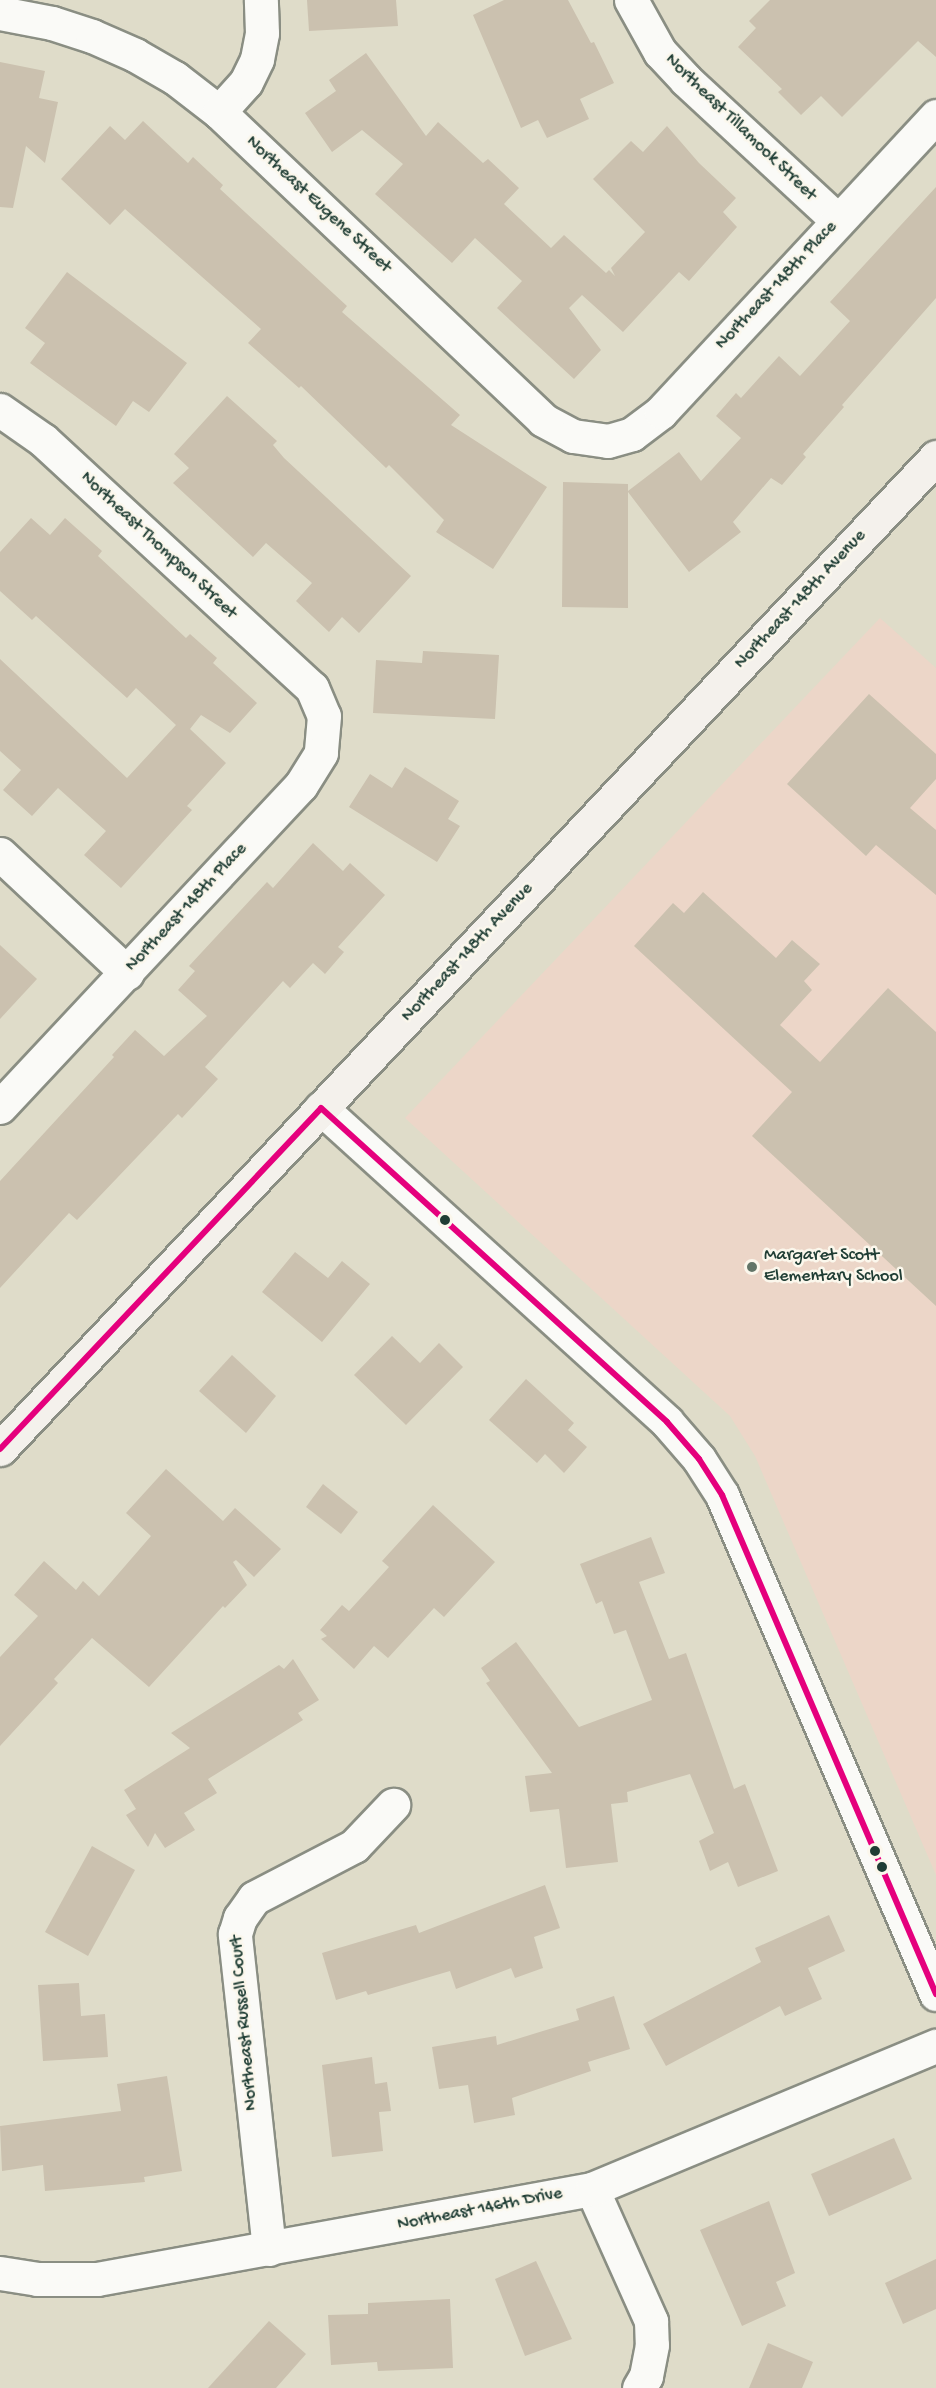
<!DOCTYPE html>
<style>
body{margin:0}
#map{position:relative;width:936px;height:2388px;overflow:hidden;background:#dfdcc9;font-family:"Gochi Hand",sans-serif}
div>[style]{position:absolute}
.built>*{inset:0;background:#ecd6c8}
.building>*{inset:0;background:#cbc1af}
.roads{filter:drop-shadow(2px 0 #8a8e83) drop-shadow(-2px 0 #8a8e83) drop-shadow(0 2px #8a8e83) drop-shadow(0 -2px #8a8e83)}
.minor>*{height:33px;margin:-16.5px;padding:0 16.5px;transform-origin:16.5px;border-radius:16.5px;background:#fafaf7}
.secondary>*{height:33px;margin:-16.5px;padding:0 16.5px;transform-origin:16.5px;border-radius:16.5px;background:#f4f1ec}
.bus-1>*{height:6px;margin:-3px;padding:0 3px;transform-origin:3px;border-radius:3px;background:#e5007d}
.dots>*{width:16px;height:16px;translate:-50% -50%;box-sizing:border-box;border:3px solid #fbf7ec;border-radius:50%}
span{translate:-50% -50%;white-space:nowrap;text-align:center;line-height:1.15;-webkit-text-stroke:5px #fbf7ec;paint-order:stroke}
.street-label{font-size:18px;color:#1f3d34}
.poi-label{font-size:18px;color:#1f3d34}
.left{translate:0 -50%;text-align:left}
</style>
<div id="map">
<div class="built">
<div style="clip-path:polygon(880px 618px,936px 668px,936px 1875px,755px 1456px,730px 1416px,405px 1118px)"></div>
</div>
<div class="building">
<div style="clip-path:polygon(307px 0,396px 0,398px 26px,309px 31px)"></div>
<div style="clip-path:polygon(504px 0,568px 0,591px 43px,594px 42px,614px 83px,580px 99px,589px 119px,547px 138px,538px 120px,521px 128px,473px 15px)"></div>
<div style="clip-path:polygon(770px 0,936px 0,936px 57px,918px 41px,842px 117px,821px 96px,801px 115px,778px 92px,782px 89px,738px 47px,756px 28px,749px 21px)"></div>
<div style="clip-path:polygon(366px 53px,426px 136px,438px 122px,483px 163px,488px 159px,519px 188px,504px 204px,551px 248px,564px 235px,606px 273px,609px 270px,615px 276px,611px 268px,645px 232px,593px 179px,631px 141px,643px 152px,667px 126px,699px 163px,736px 198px,723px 212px,737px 227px,689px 281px,679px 272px,623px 332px,582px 295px,569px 308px,601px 350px,574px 379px,497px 308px,522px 281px,475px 238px,452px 263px,375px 194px,403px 164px,362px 130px,332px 152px,305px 113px,336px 91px,329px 80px)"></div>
<div style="clip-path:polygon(0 62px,45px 71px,39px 98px,58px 102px,45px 163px,26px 146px,13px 208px,0 207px)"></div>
<div style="clip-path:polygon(143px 121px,188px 163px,193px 157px,223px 185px,220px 189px,347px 306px,342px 312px,460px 415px,451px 425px,547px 487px,493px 569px,436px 532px,444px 520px,389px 465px,386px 468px,301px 386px,299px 388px,248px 343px,261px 329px,125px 209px,110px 225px,61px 179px,110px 126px,125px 140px)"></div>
<div style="clip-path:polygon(936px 187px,936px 298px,842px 405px,844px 407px,803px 454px,806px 457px,782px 485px,771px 478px,733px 522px,741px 532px,689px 572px,628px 492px,628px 608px,562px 607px,563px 482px,628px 484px,628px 491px,679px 452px,701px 481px,741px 438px,716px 416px,736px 393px,741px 398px,779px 356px,800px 376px,850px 321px,830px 302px)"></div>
<div style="clip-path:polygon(67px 272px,187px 363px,149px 412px,133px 401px,116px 426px,30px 363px,45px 343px,25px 328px)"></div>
<div style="clip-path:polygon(227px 396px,277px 441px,273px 445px,284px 458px,411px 576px,359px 633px,342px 617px,329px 632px,296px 601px,312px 583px,266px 543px,253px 557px,173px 483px,189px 468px,174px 454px)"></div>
<div style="clip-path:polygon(31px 518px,50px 535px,65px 518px,102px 551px,98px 556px,186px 638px,190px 634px,217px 658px,213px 663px,257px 703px,230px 733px,201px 715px,190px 729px,226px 763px,187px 806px,192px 810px,121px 888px,84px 855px,106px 831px,58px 788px,32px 816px,3px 790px,21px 770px,0 751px,0 659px,127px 778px,176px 725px,136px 688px,127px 698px,36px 616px,32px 620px,0 591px,0 552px)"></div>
<div style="clip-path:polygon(423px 651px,499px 655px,495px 719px,373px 713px,376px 660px,422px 663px)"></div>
<div style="clip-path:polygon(869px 694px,936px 754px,936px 779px,910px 808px,936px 830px,936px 895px,876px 845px,866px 856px,787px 784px)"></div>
<div style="clip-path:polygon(405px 767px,459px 801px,448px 819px,460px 826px,437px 862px,349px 807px,370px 774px,392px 788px)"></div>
<div style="clip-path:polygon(313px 843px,343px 871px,350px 863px,385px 895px,338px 947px,344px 952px,325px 974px,313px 963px,290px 988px,283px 981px,205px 1067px,218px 1079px,182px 1118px,178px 1114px,77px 1220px,69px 1213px,0 1288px,0 1181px,114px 1057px,112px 1055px,135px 1030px,164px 1056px,207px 1016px,178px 990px,195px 971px,189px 966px,267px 882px,273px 888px)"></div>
<div style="clip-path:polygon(703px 892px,776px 958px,792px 940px,820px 964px,804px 981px,812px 990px,780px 1025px,820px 1062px,888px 988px,936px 1032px,936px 1306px,752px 1136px,792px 1092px,634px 946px,673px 903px,684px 913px)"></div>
<div style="clip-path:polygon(0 945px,37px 979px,0 1019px)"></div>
<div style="clip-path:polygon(295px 1252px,328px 1278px,342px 1261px,370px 1284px,322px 1342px,262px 1292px)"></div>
<div style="clip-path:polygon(392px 1336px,420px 1363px,439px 1343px,463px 1367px,406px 1425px,354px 1375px)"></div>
<div style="clip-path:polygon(232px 1355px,276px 1396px,246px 1433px,199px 1391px)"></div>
<div style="clip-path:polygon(526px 1379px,574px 1423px,568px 1430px,587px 1447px,564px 1473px,545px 1454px,537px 1463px,489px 1420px)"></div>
<div style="clip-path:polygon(166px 1469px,223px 1521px,235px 1508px,281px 1549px,254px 1577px,236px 1560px,233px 1562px,247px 1585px,225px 1608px,223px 1606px,149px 1687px,92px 1638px,54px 1679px,58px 1683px,0 1746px,0 1657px,38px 1616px,14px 1595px,44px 1561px,76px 1590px,83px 1581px,99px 1596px,151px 1536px,126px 1513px)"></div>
<div style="clip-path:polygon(323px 1484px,358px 1512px,341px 1534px,306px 1507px)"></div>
<div style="clip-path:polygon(433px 1505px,495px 1562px,444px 1617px,434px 1608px,388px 1658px,374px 1646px,354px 1669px,321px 1639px,327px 1636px,320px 1630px,342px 1605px,349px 1611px,389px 1567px,382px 1561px)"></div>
<div style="clip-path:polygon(651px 1537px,665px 1573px,639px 1582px,669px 1659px,686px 1653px,734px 1789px,745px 1784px,778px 1871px,738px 1887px,728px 1862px,710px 1871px,699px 1841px,714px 1833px,690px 1774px,627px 1792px,628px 1802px,611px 1804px,618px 1862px,566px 1868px,559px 1809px,530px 1812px,525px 1776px,552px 1773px,486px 1683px,490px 1681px,481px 1668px,516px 1642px,579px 1727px,652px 1700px,626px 1630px,614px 1634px,602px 1601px,596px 1604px,580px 1564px)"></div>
<div style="clip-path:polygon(293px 1659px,319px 1700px,298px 1713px,303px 1720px,208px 1779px,217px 1793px,184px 1813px,195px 1830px,165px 1848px,155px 1833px,148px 1847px,126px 1815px,136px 1809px,124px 1790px,190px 1748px,171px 1733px,279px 1665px,284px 1669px)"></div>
<div style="clip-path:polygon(92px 1846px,135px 1870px,88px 1956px,45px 1932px)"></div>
<div style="clip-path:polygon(545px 1885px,560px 1928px,534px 1937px,543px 1968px,515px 1978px,511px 1968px,456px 1989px,450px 1971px,368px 1995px,366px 1991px,336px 2000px,322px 1953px,416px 1925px,419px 1933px)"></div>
<div style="clip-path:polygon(829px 1915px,845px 1951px,808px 1968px,822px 1999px,785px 2016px,780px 2006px,666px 2066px,643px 2024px,761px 1962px,755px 1948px)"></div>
<div style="clip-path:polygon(79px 1983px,81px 2016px,105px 2014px,108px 2057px,43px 2061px,38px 1985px)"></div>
<div style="clip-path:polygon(614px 1996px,630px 2049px,588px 2062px,591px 2071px,512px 2098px,515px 2115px,474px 2123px,468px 2085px,439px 2089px,432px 2047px,496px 2036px,497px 2045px,579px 2020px,576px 2009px)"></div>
<div style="clip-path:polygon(372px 2057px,375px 2084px,387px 2082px,391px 2111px,379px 2112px,383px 2151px,332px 2157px,322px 2065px)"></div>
<div style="clip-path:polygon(167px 2076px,182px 2171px,144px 2177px,145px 2182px,45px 2191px,43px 2165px,2px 2171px,0 2126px,121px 2111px,117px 2084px)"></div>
<div style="clip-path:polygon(894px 2138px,912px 2179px,829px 2216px,811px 2174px)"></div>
<div style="clip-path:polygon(769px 2201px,795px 2273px,776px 2282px,786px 2306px,742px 2326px,700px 2230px)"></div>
<div style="clip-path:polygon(936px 2259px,936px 2309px,903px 2324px,885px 2283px)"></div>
<div style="clip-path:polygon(536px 2261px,572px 2339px,525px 2356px,495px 2279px)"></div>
<div style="clip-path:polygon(450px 2299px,453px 2368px,378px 2371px,377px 2362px,331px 2365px,328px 2315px,368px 2314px,368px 2303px)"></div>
<div style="clip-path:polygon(269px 2321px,306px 2354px,276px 2388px,208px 2388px)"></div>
<div style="clip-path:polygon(768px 2343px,813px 2362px,802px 2388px,749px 2388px)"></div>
</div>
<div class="roads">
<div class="minor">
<div style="left:631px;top:0;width:60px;rotate:60.9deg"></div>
<div style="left:660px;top:52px;width:38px;rotate:47deg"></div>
<div style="left:686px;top:80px;width:207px;rotate:42.8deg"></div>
<div style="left:0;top:13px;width:53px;rotate:10.9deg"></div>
<div style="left:52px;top:23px;width:42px;rotate:18deg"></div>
<div style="left:92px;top:36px;width:47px;rotate:23.8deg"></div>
<div style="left:135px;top:55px;width:46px;rotate:29.9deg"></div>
<div style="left:175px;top:78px;width:56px;rotate:37.7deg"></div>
<div style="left:219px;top:112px;width:447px;rotate:43.5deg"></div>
<div style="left:543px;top:420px;width:34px;rotate:28deg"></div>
<div style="left:573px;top:436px;width:35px;rotate:8deg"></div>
<div style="left:608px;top:441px;width:25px;rotate:-16deg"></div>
<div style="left:632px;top:434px;width:36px;rotate:-37deg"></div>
<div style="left:661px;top:412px;width:404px;rotate:-47.1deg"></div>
<div style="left:219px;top:112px;width:40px;rotate:-48deg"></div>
<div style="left:246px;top:82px;width:25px;rotate:-64deg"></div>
<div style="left:257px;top:59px;width:26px;rotate:-79deg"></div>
<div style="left:262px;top:33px;width:33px;rotate:-92deg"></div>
<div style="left:0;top:410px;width:52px;rotate:34.9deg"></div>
<div style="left:43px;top:440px;width:366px;rotate:42.7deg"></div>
<div style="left:312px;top:688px;width:30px;rotate:67deg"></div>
<div style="left:324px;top:716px;width:37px;rotate:95deg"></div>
<div style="left:321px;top:753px;width:38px;rotate:122deg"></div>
<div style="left:301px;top:785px;width:441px;rotate:133.1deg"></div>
<div style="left:0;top:854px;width:174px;rotate:43.1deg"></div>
<div style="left:321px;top:1108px;width:467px;rotate:42.2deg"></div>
<div style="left:667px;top:1422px;width:49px;rotate:49.1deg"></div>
<div style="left:699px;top:1459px;width:43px;rotate:57.4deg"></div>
<div style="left:722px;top:1495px;width:543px;rotate:66.79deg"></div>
<div style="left:592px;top:2189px;width:145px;rotate:65.9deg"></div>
<div style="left:651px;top:2321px;width:24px;rotate:88deg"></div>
<div style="left:652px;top:2345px;width:32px;rotate:101deg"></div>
<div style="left:646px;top:2376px;width:14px;rotate:120deg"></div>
<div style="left:269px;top:2249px;width:317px;rotate:-96.2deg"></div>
<div style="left:235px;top:1934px;width:17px;rotate:-73deg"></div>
<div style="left:240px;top:1918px;width:24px;rotate:-55deg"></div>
<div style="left:254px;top:1898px;width:113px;rotate:-27.5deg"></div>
<div style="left:354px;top:1846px;width:57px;rotate:-46.4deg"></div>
<div style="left:0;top:2273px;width:37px;rotate:9deg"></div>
<div style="left:37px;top:2279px;width:60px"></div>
<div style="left:97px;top:2279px;width:503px;rotate:-10.3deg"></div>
<div style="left:592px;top:2189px;width:373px;rotate:-22.6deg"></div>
</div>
<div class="secondary">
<div style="left:0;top:1449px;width:1364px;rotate:-46.66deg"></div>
</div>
</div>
<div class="bus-1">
<div style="left:321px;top:1108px;width:467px;rotate:42.2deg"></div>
<div style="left:667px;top:1422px;width:49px;rotate:49.1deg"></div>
<div style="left:699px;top:1459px;width:43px;rotate:57.4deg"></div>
<div style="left:722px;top:1495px;width:543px;rotate:66.79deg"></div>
<div style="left:0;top:1449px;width:468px;rotate:-46.7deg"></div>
</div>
<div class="dots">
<div style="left:445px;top:1220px;background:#1f3d34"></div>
<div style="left:752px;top:1267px;background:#627568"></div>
<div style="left:875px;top:1851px;background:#1f3d34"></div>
<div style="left:882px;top:1867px;background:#1f3d34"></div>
</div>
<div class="street-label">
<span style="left:740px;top:128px;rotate:44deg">Northeast Tillamook Street</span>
<span style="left:318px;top:205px;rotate:43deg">Northeast Eugene Street</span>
<span style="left:777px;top:286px;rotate:-47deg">Northeast 148th Place</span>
<span style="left:158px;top:546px;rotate:43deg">Northeast Thompson Street</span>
<span style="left:801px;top:600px;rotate:-47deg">Northeast 148th Avenue</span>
<span style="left:187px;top:908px;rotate:-47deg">Northeast 148th Place</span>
<span style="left:468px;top:953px;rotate:-47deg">Northeast 148th Avenue</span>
<span style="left:245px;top:2023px;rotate:-95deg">Northeast Russell Court</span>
<span style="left:480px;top:2210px;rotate:-11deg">Northeast 146th Drive</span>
</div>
<div class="poi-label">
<span class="left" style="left:764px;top:1267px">Margaret Scott<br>Elementary School</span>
</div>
</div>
